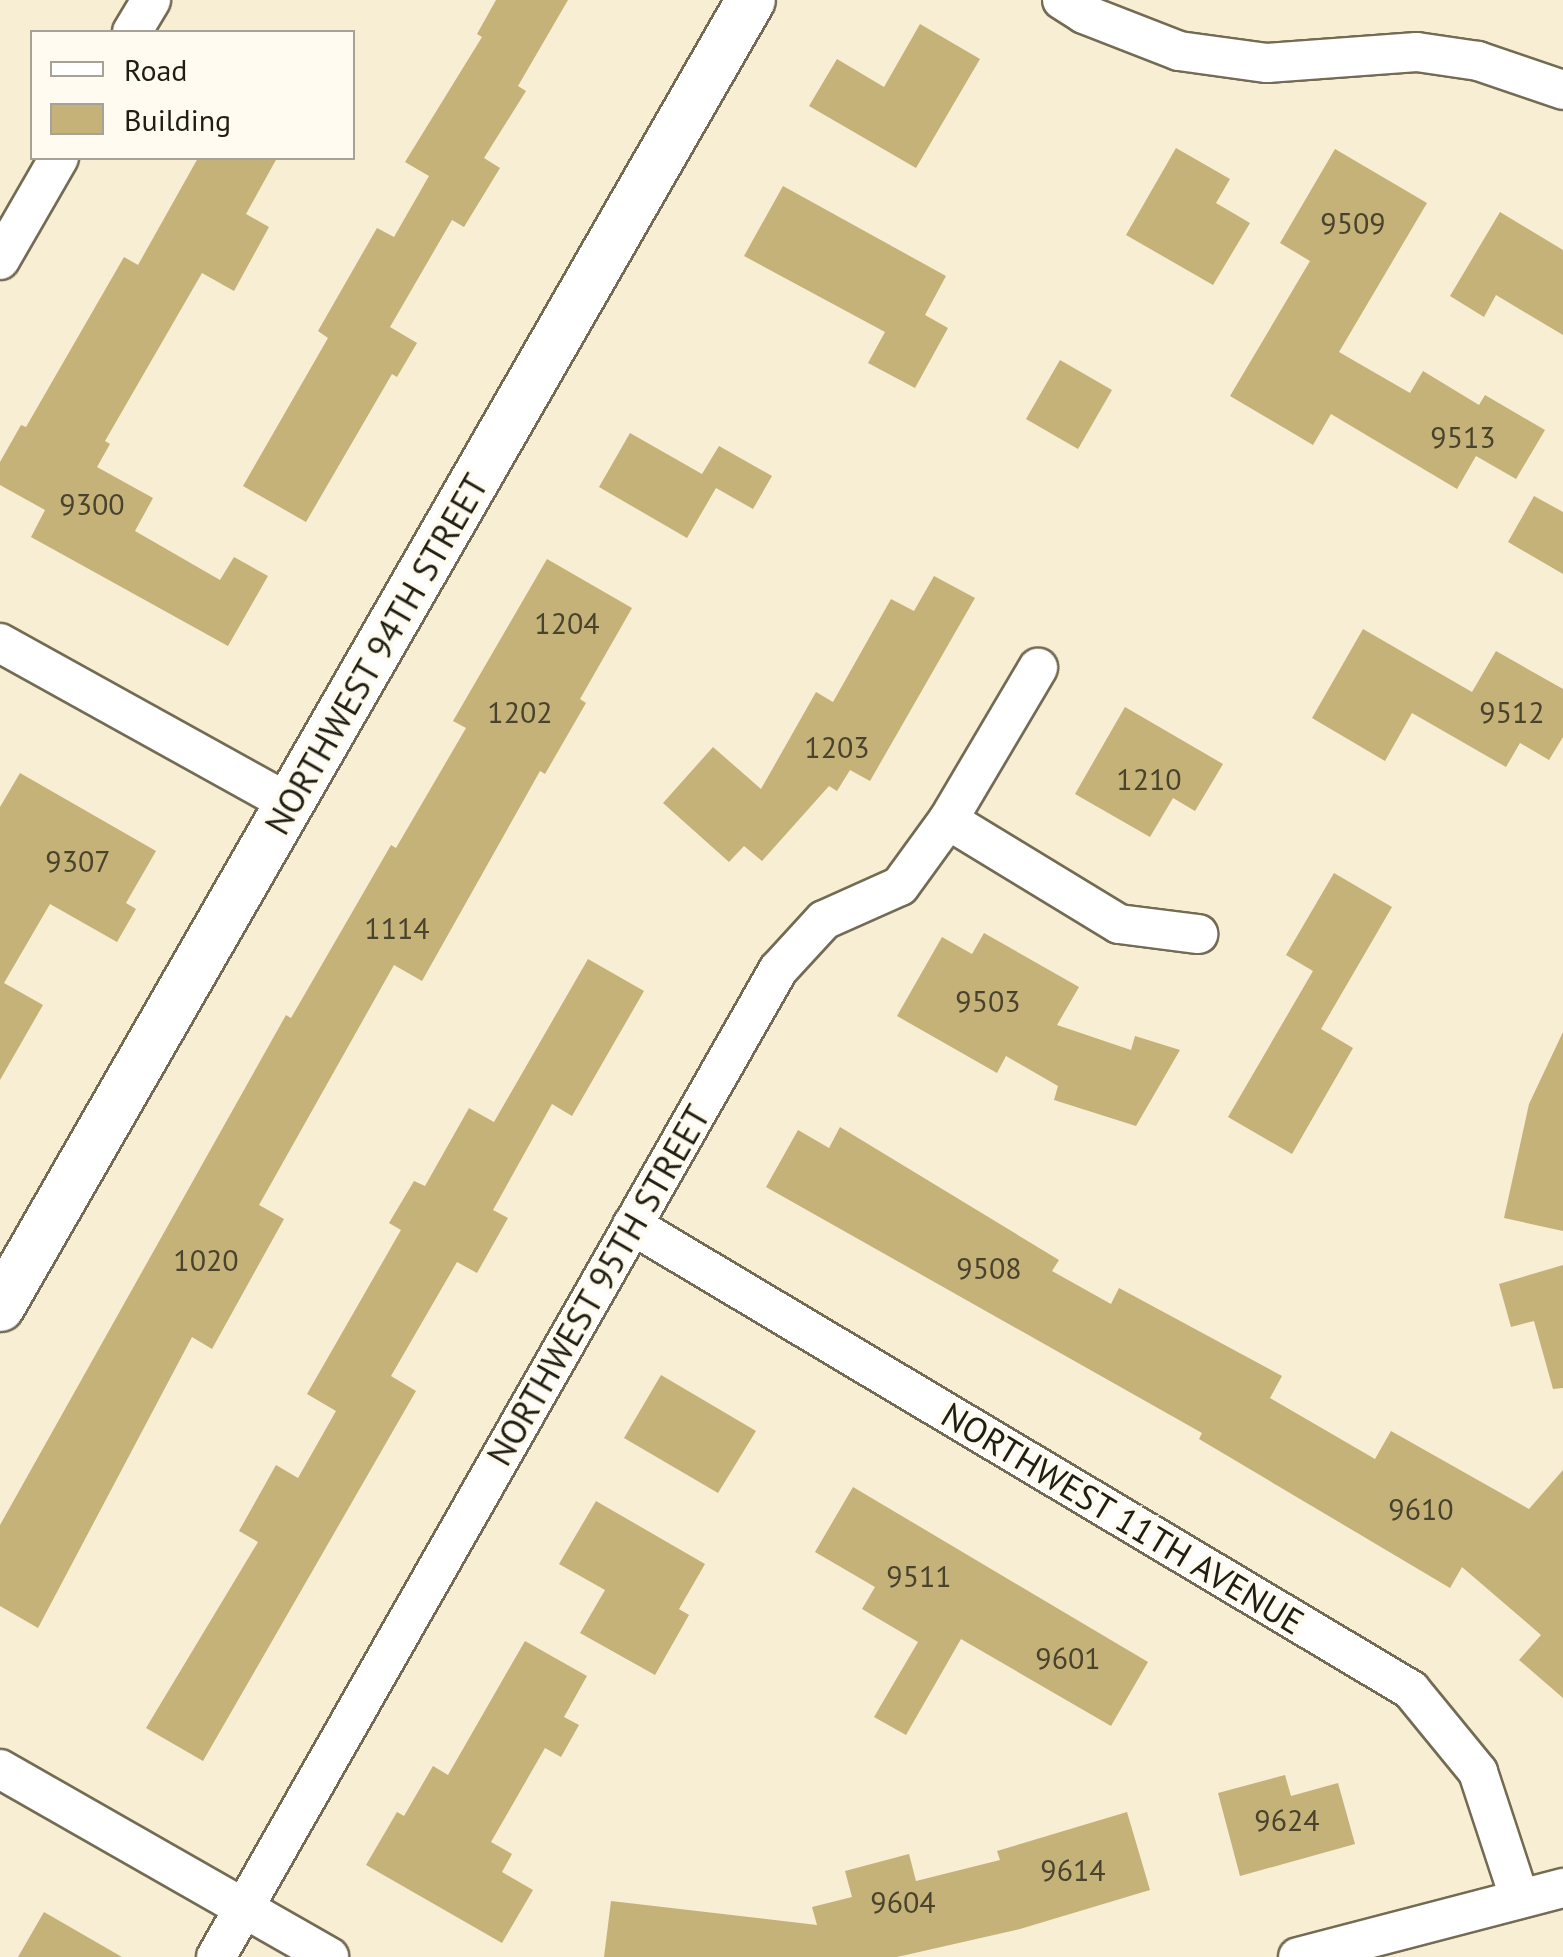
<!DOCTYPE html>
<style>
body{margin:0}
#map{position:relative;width:1563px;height:1957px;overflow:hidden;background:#f7eed3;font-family:"PT Sans",sans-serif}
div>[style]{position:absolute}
.building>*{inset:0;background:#c5b279}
.roads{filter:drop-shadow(2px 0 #736b54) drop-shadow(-2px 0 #736b54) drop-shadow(0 2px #736b54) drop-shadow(0 -2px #736b54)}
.minor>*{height:38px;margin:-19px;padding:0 19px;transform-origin:19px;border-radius:19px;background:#fff}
.tertiary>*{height:48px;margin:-24px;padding:0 24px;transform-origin:24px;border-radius:24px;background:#fff}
span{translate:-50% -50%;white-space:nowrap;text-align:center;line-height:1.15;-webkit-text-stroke:8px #fffbf0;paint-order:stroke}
.number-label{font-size:30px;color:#49422c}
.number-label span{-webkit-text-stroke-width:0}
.street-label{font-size:35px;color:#201d13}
.legend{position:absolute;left:30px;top:30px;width:325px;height:130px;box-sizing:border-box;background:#fffbf0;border:2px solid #a6a298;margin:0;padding:12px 18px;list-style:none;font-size:30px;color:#201d13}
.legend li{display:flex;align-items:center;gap:20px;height:50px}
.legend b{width:50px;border:2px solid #a6a298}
</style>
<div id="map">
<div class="building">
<div style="clip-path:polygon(496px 0,568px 0,518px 86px,526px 91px,484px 158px,500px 168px,464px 227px,452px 220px,390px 327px,417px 343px,397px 377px,392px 374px,306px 522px,243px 486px,328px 338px,318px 331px,377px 228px,394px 237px,429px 176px,405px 162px,482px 37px,477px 34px)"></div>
<div style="clip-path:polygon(920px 24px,980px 59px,916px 168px,809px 106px,837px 59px,884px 87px)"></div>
<div style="clip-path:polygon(1176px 148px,1230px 179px,1216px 203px,1250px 223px,1213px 285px,1126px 235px)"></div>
<div style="clip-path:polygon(1335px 149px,1427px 203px,1339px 352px,1410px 393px,1423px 371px,1479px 405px,1485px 395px,1545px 430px,1516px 479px,1476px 456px,1457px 489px,1331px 414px,1313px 445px,1230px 396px,1310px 261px,1280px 243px)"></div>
<div style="clip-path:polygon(198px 158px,277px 158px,246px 214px,269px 227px,234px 291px,202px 273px,105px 441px,110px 444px,97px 467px,153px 498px,135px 531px,220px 580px,234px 557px,268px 576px,228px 646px,31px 537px,45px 510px,0 485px,0 462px,21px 425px,26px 427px,124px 257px,138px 265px)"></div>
<div style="clip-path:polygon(783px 186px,946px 276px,925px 315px,948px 328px,915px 388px,868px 363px,885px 332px,744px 256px)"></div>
<div style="clip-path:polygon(1500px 212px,1563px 250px,1563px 335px,1496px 295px,1484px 317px,1450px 296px)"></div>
<div style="clip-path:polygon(1060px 360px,1112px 390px,1078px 449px,1026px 419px)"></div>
<div style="clip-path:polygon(630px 433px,702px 474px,719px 446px,772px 476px,753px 509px,716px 488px,687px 538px,599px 487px)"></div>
<div style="clip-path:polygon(1534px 496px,1563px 512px,1563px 574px,1508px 542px)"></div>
<div style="clip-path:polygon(547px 559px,632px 608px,580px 699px,586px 703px,545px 774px,540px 771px,422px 981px,394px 965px,259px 1205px,284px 1219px,212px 1349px,192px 1337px,38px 1628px,0 1606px,0 1525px,286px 1015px,291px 1018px,391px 845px,396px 848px,466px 728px,453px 721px)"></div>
<div style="clip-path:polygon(934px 576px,975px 598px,870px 781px,850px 770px,837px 791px,829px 786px,762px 861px,744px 846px,729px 862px,663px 803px,713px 747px,761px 789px,816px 692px,833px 702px,891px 599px,914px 611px)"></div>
<div style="clip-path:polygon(1363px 629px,1472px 692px,1496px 651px,1563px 689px,1563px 737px,1549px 760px,1520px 743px,1506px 767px,1412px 713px,1385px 761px,1312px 718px)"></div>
<div style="clip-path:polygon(1125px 707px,1223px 764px,1195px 811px,1173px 798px,1150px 837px,1075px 794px)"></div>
<div style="clip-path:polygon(20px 773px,156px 851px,126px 903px,136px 909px,117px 942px,50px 904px,4px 983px,43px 1005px,0 1080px,0 807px)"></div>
<div style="clip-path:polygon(1334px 873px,1392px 907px,1321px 1029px,1353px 1048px,1292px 1154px,1228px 1117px,1313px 971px,1286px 955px)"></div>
<div style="clip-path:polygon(984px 933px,1079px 987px,1057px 1025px,1131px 1050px,1135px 1036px,1180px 1050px,1136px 1126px,1054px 1100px,1058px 1086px,1006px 1056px,997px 1073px,897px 1016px,942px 937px,972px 954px)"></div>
<div style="clip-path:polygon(588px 959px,644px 991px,572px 1116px,552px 1104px,493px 1210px,508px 1218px,477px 1273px,457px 1262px,391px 1376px,416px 1391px,203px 1761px,146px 1728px,258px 1542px,239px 1531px,276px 1465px,298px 1478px,336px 1411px,307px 1394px,401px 1230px,389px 1223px,414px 1181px,425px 1186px,469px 1108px,494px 1122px)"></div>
<div style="clip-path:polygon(1563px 1032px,1563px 1231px,1504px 1218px,1529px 1104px)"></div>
<div style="clip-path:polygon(840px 1127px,1059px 1260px,1052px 1271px,1111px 1304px,1119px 1288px,1282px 1376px,1270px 1398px,1375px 1459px,1391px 1431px,1529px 1509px,1563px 1470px,1563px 1698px,1519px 1660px,1541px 1635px,1462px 1567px,1450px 1588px,1199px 1439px,1202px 1433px,766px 1187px,798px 1130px,829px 1148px)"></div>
<div style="clip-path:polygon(1563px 1265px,1563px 1388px,1553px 1389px,1534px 1321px,1511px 1327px,1499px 1284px)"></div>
<div style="clip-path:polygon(661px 1375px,756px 1431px,718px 1493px,624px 1438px)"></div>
<div style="clip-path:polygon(853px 1487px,1148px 1662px,1111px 1726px,961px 1639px,906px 1735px,874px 1717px,918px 1642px,862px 1609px,875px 1587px,815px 1552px)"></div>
<div style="clip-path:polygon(596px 1501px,705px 1564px,679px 1609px,689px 1615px,655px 1675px,580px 1633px,605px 1590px,559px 1564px)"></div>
<div style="clip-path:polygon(525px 1641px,587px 1676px,564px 1717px,579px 1725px,561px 1757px,545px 1748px,491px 1842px,512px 1854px,502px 1872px,533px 1890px,502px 1943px,366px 1865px,397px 1812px,404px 1816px,433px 1766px,448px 1775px)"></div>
<div style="clip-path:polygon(1285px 1775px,1291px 1796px,1338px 1783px,1355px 1844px,1240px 1876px,1218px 1793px)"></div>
<div style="clip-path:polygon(1127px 1812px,1150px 1890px,1020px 1929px,897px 1957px,604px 1957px,611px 1901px,817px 1925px,812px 1907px,852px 1897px,845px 1871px,909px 1854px,916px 1881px,1000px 1860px,997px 1851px)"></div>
<div style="clip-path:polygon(44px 1912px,122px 1957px,18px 1957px)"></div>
</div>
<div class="roads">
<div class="minor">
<div style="left:1062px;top:0;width:26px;rotate:32deg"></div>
<div style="left:1084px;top:14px;width:102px;rotate:21.3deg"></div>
<div style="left:1179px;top:51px;width:89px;rotate:7.8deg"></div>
<div style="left:1267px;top:63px;width:150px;rotate:-4.2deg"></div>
<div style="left:1417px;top:52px;width:62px;rotate:8.4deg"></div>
<div style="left:1478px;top:61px;width:90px;rotate:18.8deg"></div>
<div style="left:132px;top:32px;width:37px;rotate:-59deg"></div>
<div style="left:0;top:260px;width:118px;rotate:-60deg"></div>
<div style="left:0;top:643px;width:332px;rotate:29deg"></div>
<div style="left:948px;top:820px;width:200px;rotate:31.3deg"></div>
<div style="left:1119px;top:924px;width:80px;rotate:7.2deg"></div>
<div style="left:632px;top:1225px;width:907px;rotate:30.83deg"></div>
<div style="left:1411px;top:1690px;width:106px;rotate:50.7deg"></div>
<div style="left:1478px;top:1772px;width:132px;rotate:71.8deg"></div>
<div style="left:0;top:1769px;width:379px;rotate:29.7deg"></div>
<div style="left:216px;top:1957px;width:1136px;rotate:-60.34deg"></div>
<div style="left:778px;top:970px;width:68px;rotate:-47.4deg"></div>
<div style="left:824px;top:920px;width:83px;rotate:-24.1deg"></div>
<div style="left:900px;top:886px;width:82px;rotate:-54deg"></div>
<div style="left:948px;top:820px;width:177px;rotate:-59.4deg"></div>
<div style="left:1298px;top:1957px;width:274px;rotate:-14.6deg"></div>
</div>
<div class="tertiary">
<div style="left:0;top:1307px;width:1507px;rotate:-60.12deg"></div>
</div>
</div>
<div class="number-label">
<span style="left:1353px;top:223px">9509</span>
<span style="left:1463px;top:437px">9513</span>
<span style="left:92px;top:504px">9300</span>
<span style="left:567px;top:623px">1204</span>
<span style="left:520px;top:712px">1202</span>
<span style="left:1512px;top:712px">9512</span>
<span style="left:837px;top:747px">1203</span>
<span style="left:1149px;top:779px">1210</span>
<span style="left:78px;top:861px">9307</span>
<span style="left:397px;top:928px">1114</span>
<span style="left:988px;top:1001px">9503</span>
<span style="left:206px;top:1260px">1020</span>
<span style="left:989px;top:1268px">9508</span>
<span style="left:1421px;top:1509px">9610</span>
<span style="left:919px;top:1576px">9511</span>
<span style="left:1068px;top:1658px">9601</span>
<span style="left:1287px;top:1820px">9624</span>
<span style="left:1073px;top:1870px">9614</span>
<span style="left:903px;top:1902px">9604</span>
</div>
<div class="street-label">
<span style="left:376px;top:654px;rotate:-60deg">NORTHWEST 94TH STREET</span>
<span style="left:598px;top:1285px;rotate:-60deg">NORTHWEST 95TH STREET</span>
<span style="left:1123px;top:1518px;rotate:31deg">NORTHWEST 11TH AVENUE</span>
</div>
<ul class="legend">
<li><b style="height:12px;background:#fff"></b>Road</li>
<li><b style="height:28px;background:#c5b279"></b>Building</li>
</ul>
</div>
